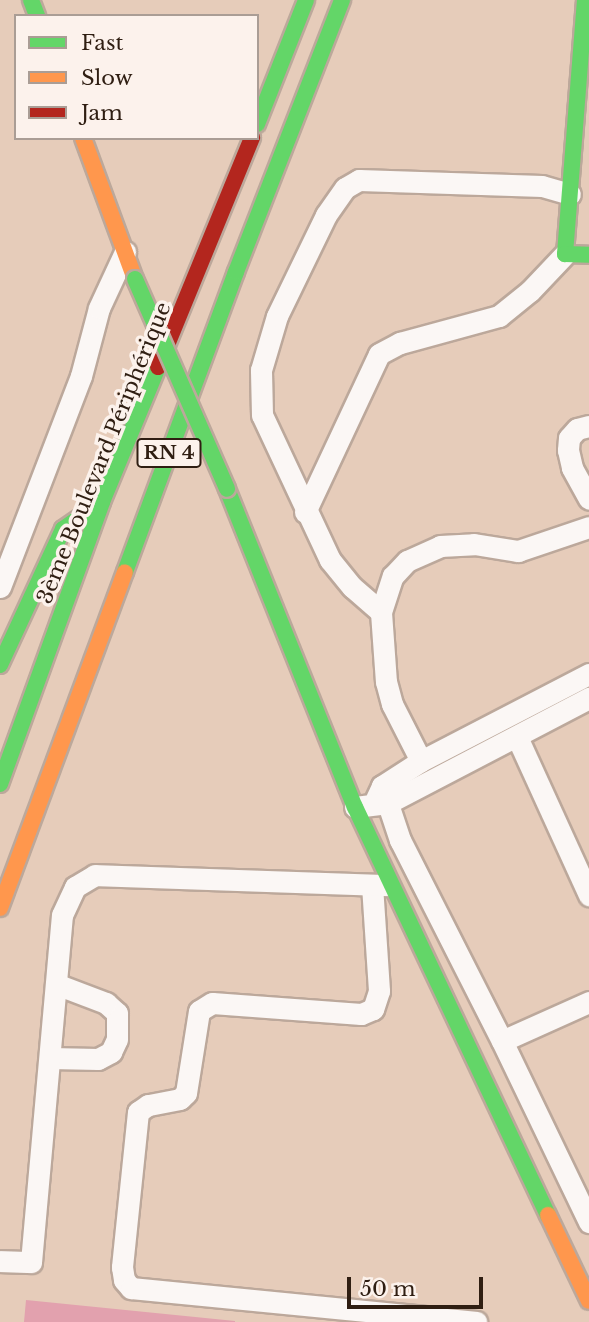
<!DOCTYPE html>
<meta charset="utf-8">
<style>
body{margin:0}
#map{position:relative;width:589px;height:1322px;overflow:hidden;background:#e6ccba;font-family:"Libre Baskerville",serif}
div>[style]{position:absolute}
.green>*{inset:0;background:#e2a1ae}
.roads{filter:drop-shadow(2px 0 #bca89b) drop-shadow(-2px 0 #bca89b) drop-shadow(0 2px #bca89b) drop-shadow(0 -2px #bca89b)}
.street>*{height:21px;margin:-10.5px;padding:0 10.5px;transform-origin:10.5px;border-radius:10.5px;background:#fbf7f5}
.fast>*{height:16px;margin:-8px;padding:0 8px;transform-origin:8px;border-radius:8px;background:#63d668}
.slow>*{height:16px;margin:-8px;padding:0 8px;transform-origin:8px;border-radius:8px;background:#ff974d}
.jam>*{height:16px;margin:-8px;padding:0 8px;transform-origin:8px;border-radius:8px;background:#b3261e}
.bridges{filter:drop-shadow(2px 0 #bca89b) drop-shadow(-2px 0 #bca89b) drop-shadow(0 2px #bca89b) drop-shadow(0 -2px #bca89b)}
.fast-bridge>*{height:16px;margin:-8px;padding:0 8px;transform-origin:8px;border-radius:8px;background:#63d668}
span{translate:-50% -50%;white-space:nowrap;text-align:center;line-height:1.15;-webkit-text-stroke:7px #fcf2ec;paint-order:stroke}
.shield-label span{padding:2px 5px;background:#fcf2ec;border:2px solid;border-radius:5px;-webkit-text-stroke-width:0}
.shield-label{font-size:19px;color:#2f1e12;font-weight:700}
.street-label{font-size:21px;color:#2f1e12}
.legend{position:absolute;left:14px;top:14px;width:245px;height:126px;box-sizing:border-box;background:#fcf2ec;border:2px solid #aa9d95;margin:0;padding:9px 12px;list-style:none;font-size:21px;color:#2f1e12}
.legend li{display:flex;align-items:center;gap:14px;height:35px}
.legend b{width:35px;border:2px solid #aa9d95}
.scale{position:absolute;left:347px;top:1277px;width:136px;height:32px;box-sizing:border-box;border:4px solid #2f1e12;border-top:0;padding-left:9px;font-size:21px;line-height:24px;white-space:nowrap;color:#2f1e12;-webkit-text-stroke:5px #fcf2ec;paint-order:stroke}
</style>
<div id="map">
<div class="green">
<div style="clip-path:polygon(26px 1300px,235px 1321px,235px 1322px,24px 1322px)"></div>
</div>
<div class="roads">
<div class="street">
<div style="left:589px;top:426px;width:12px;rotate:166deg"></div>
<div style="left:577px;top:429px;width:12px;rotate:132deg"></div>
<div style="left:569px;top:438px;width:12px;rotate:95deg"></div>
<div style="left:568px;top:450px;width:18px;rotate:77deg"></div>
<div style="left:572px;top:468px;width:35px;rotate:61deg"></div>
<div style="left:305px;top:512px;width:174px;rotate:-64.9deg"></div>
<div style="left:379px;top:354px;width:24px;rotate:-28deg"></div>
<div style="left:400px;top:343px;width:103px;rotate:-15.3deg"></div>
<div style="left:499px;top:316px;width:40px;rotate:-39deg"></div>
<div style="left:530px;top:291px;width:51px;rotate:-46.6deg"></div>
<div style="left:0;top:587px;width:226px;rotate:-69deg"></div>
<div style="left:81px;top:376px;width:70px;rotate:-75.2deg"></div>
<div style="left:99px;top:308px;width:62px;rotate:-65.1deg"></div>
<div style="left:381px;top:612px;width:38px;rotate:-139deg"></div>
<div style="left:352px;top:587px;width:35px;rotate:-129deg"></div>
<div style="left:330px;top:560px;width:160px;rotate:-115.1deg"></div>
<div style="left:262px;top:415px;width:45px;rotate:-91.3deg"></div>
<div style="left:261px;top:370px;width:56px;rotate:-73.5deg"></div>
<div style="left:277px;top:316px;width:112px;rotate:-64.1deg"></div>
<div style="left:326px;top:215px;width:33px;rotate:-55deg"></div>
<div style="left:345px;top:188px;width:16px;rotate:-30deg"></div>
<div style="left:359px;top:180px;width:183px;rotate:1.9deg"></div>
<div style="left:542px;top:186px;width:29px;rotate:16deg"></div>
<div style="left:517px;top:737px;width:174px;rotate:65.5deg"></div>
<div style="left:421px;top:761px;width:64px;rotate:-117deg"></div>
<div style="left:392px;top:704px;width:23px;rotate:-105deg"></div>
<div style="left:386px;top:682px;width:70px;rotate:-94.1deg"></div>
<div style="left:381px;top:612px;width:38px;rotate:-72deg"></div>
<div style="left:393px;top:576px;width:21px;rotate:-47deg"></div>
<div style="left:407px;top:561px;width:36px;rotate:-24deg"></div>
<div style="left:440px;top:546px;width:34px;rotate:-3deg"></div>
<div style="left:474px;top:544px;width:45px;rotate:9deg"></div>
<div style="left:518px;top:551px;width:75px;rotate:-18.7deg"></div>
<div style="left:382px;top:786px;width:57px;rotate:71.6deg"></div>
<div style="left:400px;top:840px;width:225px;rotate:63.1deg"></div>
<div style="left:376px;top:799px;width:14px;rotate:-65deg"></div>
<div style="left:382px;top:786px;width:46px;rotate:-32.7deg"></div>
<div style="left:421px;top:761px;width:189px;rotate:-27.4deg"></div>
<div style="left:355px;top:807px;width:33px;rotate:-7deg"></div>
<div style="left:388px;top:803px;width:227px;rotate:-27.6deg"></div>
<div style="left:372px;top:885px;width:106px;rotate:86.2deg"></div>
<div style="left:379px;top:991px;width:19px;rotate:108deg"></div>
<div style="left:373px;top:1009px;width:13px;rotate:157deg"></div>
<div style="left:361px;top:1014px;width:149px;rotate:-175.8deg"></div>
<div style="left:212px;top:1003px;width:15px;rotate:148deg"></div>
<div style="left:199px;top:1011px;width:83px;rotate:99deg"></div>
<div style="left:186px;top:1093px;width:8px;rotate:135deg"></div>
<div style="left:180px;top:1099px;width:33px;rotate:169deg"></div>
<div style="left:148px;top:1105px;width:12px;rotate:145deg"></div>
<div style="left:138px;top:1112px;width:156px;rotate:95.9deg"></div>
<div style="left:122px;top:1267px;width:13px;rotate:81deg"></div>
<div style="left:124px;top:1280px;width:11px;rotate:49deg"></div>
<div style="left:131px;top:1288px;width:347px;rotate:5.6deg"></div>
<div style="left:589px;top:1002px;width:95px;rotate:155.9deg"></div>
<div style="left:502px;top:1041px;width:201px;rotate:64.3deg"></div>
<div style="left:50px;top:1058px;width:48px;rotate:1.2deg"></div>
<div style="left:98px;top:1059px;width:15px;rotate:-28deg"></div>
<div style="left:111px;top:1052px;width:14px;rotate:-65deg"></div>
<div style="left:117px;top:1039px;width:26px;rotate:-90deg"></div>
<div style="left:117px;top:1013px;width:15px;rotate:-138deg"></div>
<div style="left:106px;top:1003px;width:53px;rotate:-159.2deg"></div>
<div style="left:0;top:1261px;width:31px;rotate:2deg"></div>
<div style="left:31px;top:1262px;width:348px;rotate:-84.9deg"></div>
<div style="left:62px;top:915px;width:31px;rotate:-65deg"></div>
<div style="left:75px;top:887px;width:23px;rotate:-31deg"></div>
<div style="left:95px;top:875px;width:292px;rotate:2deg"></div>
</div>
<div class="fast">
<div style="left:31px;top:0;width:17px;rotate:69deg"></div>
<div style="left:585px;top:0;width:255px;rotate:94.5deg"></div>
<div style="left:565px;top:254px;width:24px;rotate:2deg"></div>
<div style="left:257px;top:124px;width:133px;rotate:-68.4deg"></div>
<div style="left:227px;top:489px;width:343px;rotate:68.1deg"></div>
<div style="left:355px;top:807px;width:451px;rotate:64.7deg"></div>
<div style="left:125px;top:572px;width:320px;rotate:-69.7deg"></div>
<div style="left:236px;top:272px;width:292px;rotate:-68.7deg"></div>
<div style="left:0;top:665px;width:150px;rotate:-65.1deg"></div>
<div style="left:63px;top:529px;width:47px;rotate:-34.7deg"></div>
<div style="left:0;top:784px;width:300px;rotate:-70.1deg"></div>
<div style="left:102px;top:502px;width:146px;rotate:-67.5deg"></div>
</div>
<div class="slow">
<div style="left:83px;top:138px;width:150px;rotate:69.8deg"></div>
<div style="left:0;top:908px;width:358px;rotate:-69.6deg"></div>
<div style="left:548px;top:1215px;width:95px;rotate:64.5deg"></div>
</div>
<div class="jam">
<div style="left:158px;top:367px;width:248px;rotate:-67.7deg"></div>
</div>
</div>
<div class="bridges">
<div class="fast-bridge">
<div style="left:135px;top:279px;width:229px;rotate:66.3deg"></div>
</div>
</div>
<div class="shield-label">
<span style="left:169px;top:453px">RN 4</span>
</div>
<div class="street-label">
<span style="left:104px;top:453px;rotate:-68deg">3ème Boulevard Périphérique</span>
</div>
<ul class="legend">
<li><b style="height:9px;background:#63d668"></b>Fast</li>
<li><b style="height:9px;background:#ff974d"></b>Slow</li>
<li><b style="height:9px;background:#b3261e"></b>Jam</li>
</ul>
<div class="scale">50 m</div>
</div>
